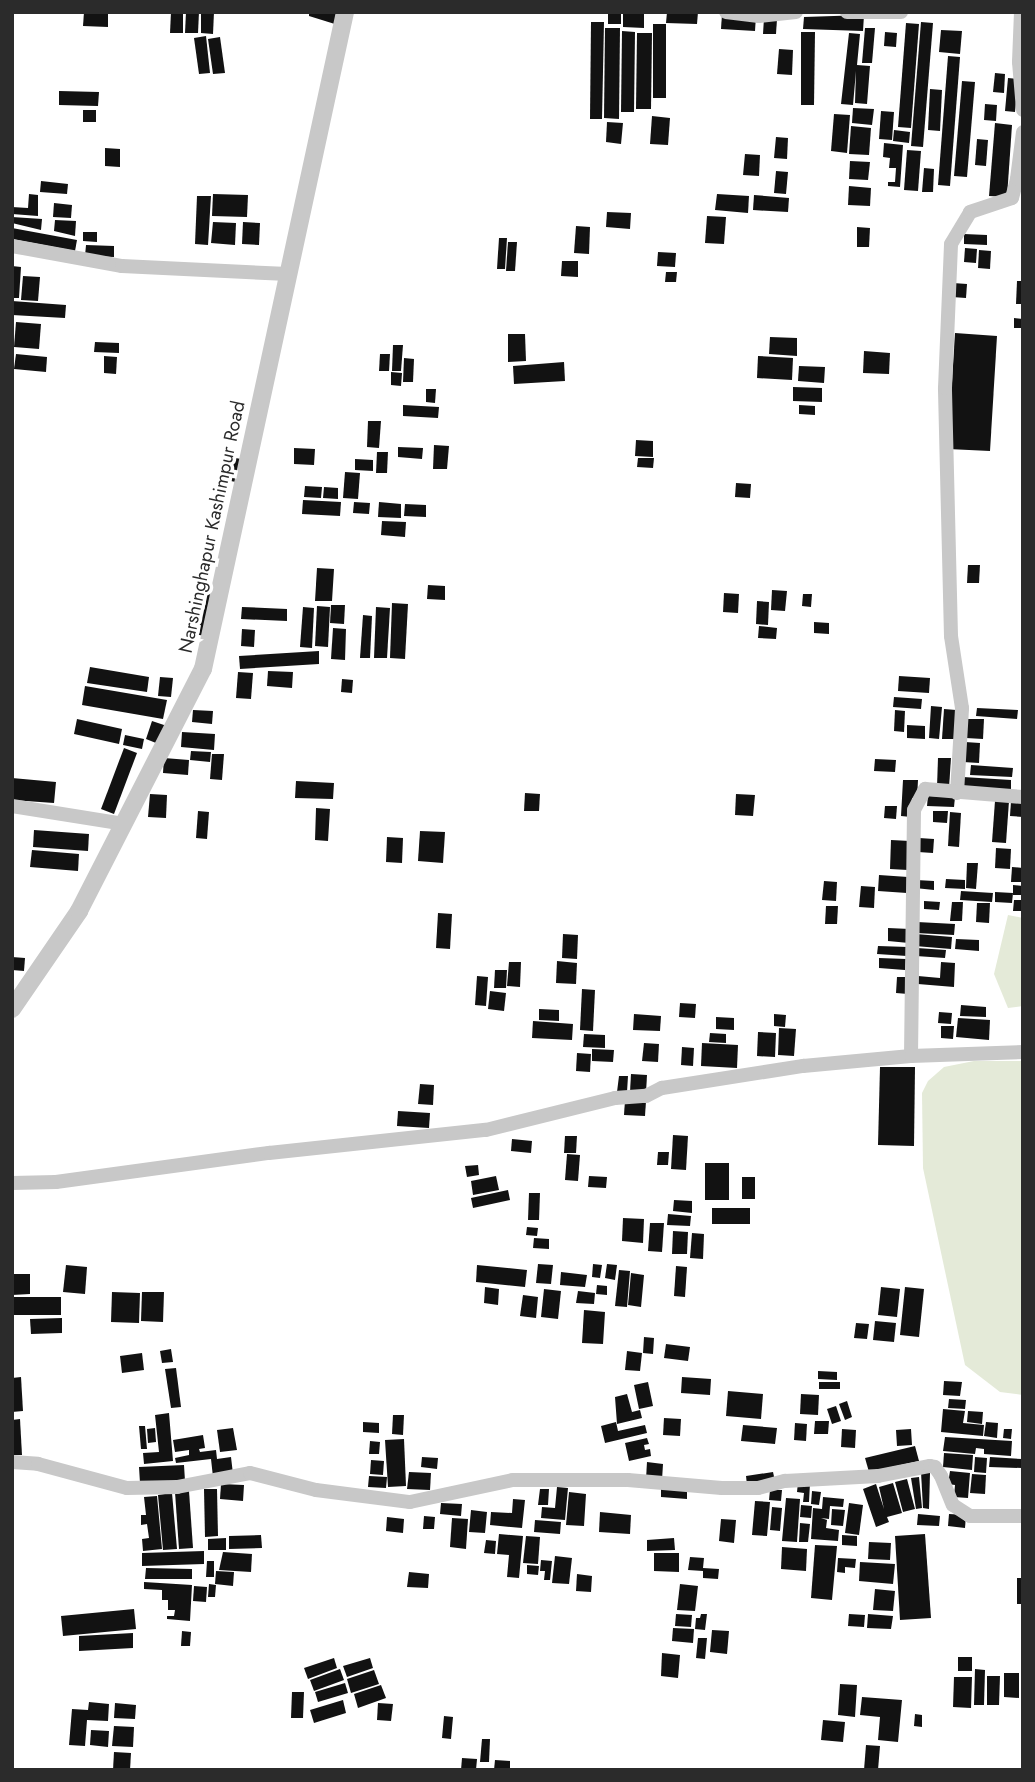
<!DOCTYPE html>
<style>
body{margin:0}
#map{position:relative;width:1035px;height:1782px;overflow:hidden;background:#fff;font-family:Jost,sans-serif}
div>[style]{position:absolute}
.green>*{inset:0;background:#e4ead8}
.building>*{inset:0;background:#121212}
.minor>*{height:14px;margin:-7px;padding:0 7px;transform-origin:7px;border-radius:7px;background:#c8c8c8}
.tertiary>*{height:18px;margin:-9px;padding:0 9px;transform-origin:9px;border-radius:9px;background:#c8c8c8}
span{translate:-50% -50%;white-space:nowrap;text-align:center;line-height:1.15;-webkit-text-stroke:7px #fff;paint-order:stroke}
.street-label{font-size:19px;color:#2b2b2b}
.frame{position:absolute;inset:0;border:14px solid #2b2b2b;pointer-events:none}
</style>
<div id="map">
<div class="green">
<div style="clip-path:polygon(1008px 915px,1023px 918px,1023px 1006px,1008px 1008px,994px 974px)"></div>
<div style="clip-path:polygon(974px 1061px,1023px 1061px,1023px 1395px,1000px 1392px,965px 1365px,923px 1168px,922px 1093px,928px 1081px,944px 1067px)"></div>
</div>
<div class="building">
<div style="clip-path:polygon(84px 12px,108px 13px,108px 27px,83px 26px)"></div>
<div style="clip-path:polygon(171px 12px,183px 12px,183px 33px,170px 33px)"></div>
<div style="clip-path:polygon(186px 12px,199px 12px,198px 33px,185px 33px)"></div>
<div style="clip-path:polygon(201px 12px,214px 12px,213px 34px,201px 33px)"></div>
<div style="clip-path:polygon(309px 12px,338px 12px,338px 25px,309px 16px)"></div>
<div style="clip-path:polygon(608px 12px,621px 12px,621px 24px,608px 24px)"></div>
<div style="clip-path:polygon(623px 12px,644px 12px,644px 28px,623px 27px)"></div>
<div style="clip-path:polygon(667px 12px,698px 12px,697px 24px,666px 23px)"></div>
<div style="clip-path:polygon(722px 14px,756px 16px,755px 31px,721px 29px)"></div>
<div style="clip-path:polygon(864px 15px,863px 31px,803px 29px,804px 17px)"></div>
<div style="clip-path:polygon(764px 18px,777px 19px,776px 34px,763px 34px)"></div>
<div style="clip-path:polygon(591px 22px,604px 22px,602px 119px,590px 119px)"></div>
<div style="clip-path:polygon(921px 22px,933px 23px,923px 147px,911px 146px)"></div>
<div style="clip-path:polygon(906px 23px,919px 24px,911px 128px,898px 127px)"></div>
<div style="clip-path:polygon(653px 24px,666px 24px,666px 98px,653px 98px)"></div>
<div style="clip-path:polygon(605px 28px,620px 28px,619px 119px,604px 118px)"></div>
<div style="clip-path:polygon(865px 28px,875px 28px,872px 63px,862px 63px)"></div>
<div style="clip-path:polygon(941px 30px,962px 31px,960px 54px,939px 52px)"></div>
<div style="clip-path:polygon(622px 31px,635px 32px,634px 112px,621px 112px)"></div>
<div style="clip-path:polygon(801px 32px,815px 32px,814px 105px,801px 105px)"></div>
<div style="clip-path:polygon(885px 32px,897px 33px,896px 47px,884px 46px)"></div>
<div style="clip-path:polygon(637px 33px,652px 33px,651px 109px,636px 109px)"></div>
<div style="clip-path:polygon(849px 33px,860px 34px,857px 65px,870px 66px,867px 104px,855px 103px,856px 71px,853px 105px,841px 104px)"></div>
<div style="clip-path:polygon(206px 36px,210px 73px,199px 74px,194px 38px)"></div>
<div style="clip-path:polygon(220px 37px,225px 73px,213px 74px,208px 39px)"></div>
<div style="clip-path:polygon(779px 49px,793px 50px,792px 75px,777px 74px)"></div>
<div style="clip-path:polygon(948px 56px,960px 57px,950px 186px,938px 185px)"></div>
<div style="clip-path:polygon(995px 73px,1005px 74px,1004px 93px,993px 92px)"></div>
<div style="clip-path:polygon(1008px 78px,1018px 79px,1015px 112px,1005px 111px)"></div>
<div style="clip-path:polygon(962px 81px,975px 82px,967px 177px,954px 176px)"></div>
<div style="clip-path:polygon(930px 89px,942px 90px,940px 131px,928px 130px)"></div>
<div style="clip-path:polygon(59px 91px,99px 92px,98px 106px,59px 105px)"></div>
<div style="clip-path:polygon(985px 104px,997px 105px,996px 121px,984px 120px)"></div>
<div style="clip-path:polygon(853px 108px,874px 109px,872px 125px,852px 123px)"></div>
<div style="clip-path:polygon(83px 110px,96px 110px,96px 122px,83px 122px)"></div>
<div style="clip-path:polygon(881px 111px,894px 112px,892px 140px,879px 139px)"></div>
<div style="clip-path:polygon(834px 114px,850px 115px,847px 153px,831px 151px)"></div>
<div style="clip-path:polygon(652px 116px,670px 118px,668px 145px,650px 144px)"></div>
<div style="clip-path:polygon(607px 122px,623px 123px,621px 144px,606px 142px)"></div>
<div style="clip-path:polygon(995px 123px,1012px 125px,1007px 197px,989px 196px)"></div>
<div style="clip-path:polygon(851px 126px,871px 128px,869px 155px,849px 154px)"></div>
<div style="clip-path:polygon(894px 130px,910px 132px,909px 143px,893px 141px)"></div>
<div style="clip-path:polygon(776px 137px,788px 138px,787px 159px,774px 158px)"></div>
<div style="clip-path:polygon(977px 139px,988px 140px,986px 166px,975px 165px)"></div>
<div style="clip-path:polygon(884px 143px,903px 145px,900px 187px,888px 186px,888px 182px,895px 182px,896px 168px,889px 168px,890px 158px,883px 157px)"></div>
<div style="clip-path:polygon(105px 148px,120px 149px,120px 167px,105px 166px)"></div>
<div style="clip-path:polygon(907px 150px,921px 151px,918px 191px,904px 190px)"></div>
<div style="clip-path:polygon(745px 154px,760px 155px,759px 176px,743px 175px)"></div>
<div style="clip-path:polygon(850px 161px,870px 162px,868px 180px,849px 179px)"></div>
<div style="clip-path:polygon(924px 168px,934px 169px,933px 192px,922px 192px)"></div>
<div style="clip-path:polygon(776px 171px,788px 172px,786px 194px,774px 193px)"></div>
<div style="clip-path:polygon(41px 181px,68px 184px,67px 194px,40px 192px)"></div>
<div style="clip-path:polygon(849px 186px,871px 188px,870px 206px,848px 205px)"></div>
<div style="clip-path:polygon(29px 194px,38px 195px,38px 216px,12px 214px,12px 207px,28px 208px)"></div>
<div style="clip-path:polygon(213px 194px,248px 195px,247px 217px,212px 216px)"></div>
<div style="clip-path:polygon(717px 194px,749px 196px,748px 213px,715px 210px)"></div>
<div style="clip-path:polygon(754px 195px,789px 198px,788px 212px,753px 210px)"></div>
<div style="clip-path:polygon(197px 196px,211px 196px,208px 245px,195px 244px)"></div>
<div style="clip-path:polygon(54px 203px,72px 205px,71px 218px,53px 217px)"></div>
<div style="clip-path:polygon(607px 212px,631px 213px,630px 229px,606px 227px)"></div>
<div style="clip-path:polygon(707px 216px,726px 217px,724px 244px,705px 243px)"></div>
<div style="clip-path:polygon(12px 217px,42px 219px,41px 230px,12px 223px)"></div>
<div style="clip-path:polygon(55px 220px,76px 221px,75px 236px,54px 231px)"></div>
<div style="clip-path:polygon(213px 222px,236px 223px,235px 245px,211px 243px)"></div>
<div style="clip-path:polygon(243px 222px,260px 223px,259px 245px,242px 244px)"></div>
<div style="clip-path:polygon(576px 226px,590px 227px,589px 254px,574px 253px)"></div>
<div style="clip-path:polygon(857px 227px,870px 228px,869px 247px,857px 247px)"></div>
<div style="clip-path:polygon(12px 228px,77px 240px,75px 251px,12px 239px)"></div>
<div style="clip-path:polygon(83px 232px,97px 232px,97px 242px,83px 241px)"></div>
<div style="clip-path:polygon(964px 234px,987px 235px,987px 245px,964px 244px)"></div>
<div style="clip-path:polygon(499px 238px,507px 238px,505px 269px,497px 269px)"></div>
<div style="clip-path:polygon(508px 242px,517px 242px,515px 271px,506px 271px)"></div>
<div style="clip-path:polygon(86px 245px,114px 246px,114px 257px,85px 256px)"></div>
<div style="clip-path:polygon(965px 248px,977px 249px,976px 263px,964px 262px)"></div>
<div style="clip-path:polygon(979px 250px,991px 251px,990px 269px,978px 268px)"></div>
<div style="clip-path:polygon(658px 252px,676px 253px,675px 267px,657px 266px)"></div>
<div style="clip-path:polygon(562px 261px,578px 261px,578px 277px,561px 276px)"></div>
<div style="clip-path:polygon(12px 266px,21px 267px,19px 298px,12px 298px)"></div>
<div style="clip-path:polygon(666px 272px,677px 272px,676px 282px,665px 282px)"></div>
<div style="clip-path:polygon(23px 276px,40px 277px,38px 301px,21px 300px)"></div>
<div style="clip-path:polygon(1017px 281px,1023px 281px,1023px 304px,1016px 304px)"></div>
<div style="clip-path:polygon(953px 283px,967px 284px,966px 298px,952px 297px)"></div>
<div style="clip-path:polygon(12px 301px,66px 305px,65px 318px,12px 315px)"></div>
<div style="clip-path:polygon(1014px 318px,1023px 319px,1023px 328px,1014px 328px)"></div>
<div style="clip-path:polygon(16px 322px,41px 324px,39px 349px,14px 347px)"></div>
<div style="clip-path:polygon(955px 333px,997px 336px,990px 451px,948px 449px)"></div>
<div style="clip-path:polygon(508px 334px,525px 334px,526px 361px,508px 362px)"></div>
<div style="clip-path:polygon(770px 337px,797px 338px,797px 356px,769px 354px)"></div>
<div style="clip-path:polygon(95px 342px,119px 343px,119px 353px,94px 352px)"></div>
<div style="clip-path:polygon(393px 345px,403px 345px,401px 371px,392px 371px)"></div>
<div style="clip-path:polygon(864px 351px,890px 353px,889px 374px,863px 373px)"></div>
<div style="clip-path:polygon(16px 354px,47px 357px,46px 372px,14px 369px)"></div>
<div style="clip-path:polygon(380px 354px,390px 354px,389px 371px,379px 371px)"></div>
<div style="clip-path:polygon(104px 356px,117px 357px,116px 374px,104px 373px)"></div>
<div style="clip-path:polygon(758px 356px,793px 358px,792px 380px,757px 378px)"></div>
<div style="clip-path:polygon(404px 358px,414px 359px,413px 382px,403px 382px)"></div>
<div style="clip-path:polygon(564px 362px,565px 381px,514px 384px,513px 366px)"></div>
<div style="clip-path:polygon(799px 366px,825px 367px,824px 383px,798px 381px)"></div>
<div style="clip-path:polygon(391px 372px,402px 373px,401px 386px,391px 385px)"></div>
<div style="clip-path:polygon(793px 387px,822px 388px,822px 402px,793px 401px)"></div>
<div style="clip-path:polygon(426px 389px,436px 389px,435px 403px,426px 402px)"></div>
<div style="clip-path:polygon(403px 405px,439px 407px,438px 418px,403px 416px)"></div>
<div style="clip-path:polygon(799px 405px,815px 406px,815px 415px,799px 414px)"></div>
<div style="clip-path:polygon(368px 421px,381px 421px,379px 448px,367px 447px)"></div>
<div style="clip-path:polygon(636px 440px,653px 441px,653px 457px,635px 456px)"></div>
<div style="clip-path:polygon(434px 445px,449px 446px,447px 469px,433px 469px)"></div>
<div style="clip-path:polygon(398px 447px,423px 448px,422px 459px,398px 457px)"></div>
<div style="clip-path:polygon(294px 448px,315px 449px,314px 465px,294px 464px)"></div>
<div style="clip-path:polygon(377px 452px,388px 452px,387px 473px,376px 473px)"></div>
<div style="clip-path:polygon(230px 457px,241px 459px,236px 482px,225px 480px)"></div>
<div style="clip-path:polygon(638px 458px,654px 458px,653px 468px,637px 467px)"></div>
<div style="clip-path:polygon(355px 459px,373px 460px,373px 471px,355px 470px)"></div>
<div style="clip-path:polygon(345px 472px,360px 473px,358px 499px,343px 498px)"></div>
<div style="clip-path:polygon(736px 483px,751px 484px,750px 498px,735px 497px)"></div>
<div style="clip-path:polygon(305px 486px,322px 487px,321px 498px,304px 497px)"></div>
<div style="clip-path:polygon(324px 487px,338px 488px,338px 499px,323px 498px)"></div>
<div style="clip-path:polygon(303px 500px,341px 502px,340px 516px,302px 514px)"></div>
<div style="clip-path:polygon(354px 502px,370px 503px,369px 514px,353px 513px)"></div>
<div style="clip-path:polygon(379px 502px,401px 504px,401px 518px,378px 517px)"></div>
<div style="clip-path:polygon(405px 504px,426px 505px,426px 517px,404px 516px)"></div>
<div style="clip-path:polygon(382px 521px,406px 522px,405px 537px,381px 535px)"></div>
<div style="clip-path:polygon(968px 565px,980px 565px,979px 583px,967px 583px)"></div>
<div style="clip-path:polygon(317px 568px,334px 569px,332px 601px,315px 601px)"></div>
<div style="clip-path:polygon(197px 584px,214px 588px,204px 636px,187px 632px)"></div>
<div style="clip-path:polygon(428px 585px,445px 586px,445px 600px,427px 599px)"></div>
<div style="clip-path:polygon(772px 590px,787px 591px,785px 611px,771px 610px)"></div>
<div style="clip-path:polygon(724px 593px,739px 594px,738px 613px,723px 612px)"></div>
<div style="clip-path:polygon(803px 594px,812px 594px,811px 607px,802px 606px)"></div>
<div style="clip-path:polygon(757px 601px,769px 602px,768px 625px,756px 624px)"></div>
<div style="clip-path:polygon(392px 603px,408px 604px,405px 659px,390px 658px)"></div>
<div style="clip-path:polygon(331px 605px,345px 605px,344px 624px,330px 623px)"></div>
<div style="clip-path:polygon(317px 606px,330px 607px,328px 647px,315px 646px)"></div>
<div style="clip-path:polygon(242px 607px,287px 609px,287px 621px,241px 619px)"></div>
<div style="clip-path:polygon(303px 607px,314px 608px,312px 648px,300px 647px)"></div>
<div style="clip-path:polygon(376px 607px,390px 608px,387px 658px,374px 658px)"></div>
<div style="clip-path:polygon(363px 615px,372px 616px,370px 658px,360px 658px)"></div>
<div style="clip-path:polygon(814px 622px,829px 623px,829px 634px,814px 633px)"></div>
<div style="clip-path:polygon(759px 626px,777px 628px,776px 639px,758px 638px)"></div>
<div style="clip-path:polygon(333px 628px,346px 629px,345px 660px,331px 659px)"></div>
<div style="clip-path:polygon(242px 629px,255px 630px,254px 647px,241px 646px)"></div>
<div style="clip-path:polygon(319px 651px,319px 664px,240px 669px,239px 656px)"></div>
<div style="clip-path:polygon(90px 667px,149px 677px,147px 692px,87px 683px)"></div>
<div style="clip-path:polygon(268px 671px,293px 672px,292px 688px,267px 686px)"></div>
<div style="clip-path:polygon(238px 672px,253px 673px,251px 699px,236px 698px)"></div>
<div style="clip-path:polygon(899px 676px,930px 678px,929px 693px,898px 691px)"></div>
<div style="clip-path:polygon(160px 677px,173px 678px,171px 697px,158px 696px)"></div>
<div style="clip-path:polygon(342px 679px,353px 680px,352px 693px,341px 692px)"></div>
<div style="clip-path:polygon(85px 686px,167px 700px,163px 719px,82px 705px)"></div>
<div style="clip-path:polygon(894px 697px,922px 699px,921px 709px,893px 707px)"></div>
<div style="clip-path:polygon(931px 706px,942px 707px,939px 739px,929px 738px)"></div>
<div style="clip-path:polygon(977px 708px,1018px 710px,1017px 719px,976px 716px)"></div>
<div style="clip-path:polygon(944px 709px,956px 710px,954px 739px,942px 739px)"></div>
<div style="clip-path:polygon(193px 710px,213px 711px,212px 724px,192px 722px)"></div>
<div style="clip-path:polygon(895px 710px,905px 711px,904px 732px,894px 731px)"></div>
<div style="clip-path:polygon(77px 719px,122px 729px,119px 744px,74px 734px)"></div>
<div style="clip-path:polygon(967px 719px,984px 719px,983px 739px,966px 738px)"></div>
<div style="clip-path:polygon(152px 721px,167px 726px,161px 745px,146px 739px)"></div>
<div style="clip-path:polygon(907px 725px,925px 726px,925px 739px,907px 738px)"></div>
<div style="clip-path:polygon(182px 732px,215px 734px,214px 750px,181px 747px)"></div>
<div style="clip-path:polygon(125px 735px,144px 739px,142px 749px,123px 745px)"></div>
<div style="clip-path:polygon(965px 742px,980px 743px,979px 763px,963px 762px)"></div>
<div style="clip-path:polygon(124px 748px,137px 753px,114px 814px,101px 809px)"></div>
<div style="clip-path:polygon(191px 751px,211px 752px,210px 762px,190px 760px)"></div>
<div style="clip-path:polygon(212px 754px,224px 754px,222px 780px,210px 779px)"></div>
<div style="clip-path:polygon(164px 758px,189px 760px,188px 775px,163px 773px)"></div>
<div style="clip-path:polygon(938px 758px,951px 758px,949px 788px,937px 787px)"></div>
<div style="clip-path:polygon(875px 759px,896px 760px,895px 772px,874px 771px)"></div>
<div style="clip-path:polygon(971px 765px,1013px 768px,1012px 777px,970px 775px)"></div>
<div style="clip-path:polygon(963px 777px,1011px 780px,1011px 792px,962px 789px)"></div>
<div style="clip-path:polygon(12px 778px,56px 782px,54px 803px,12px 800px)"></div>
<div style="clip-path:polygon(903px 780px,918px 780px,917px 799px,912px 798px,911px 817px,901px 816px)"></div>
<div style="clip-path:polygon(296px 781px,334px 783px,333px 799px,295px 798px)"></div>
<div style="clip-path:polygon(525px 793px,540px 794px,539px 811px,524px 811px)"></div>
<div style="clip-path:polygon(150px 794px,167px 795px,166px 818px,148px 817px)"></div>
<div style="clip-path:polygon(736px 794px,755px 795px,753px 816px,735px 815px)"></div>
<div style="clip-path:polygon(928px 796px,955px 797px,954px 807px,927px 806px)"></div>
<div style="clip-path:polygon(995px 801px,1009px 801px,1006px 843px,992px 842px)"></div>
<div style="clip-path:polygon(1011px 801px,1023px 802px,1023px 817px,1010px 816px)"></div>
<div style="clip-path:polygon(885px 806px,897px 806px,896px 819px,884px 818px)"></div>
<div style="clip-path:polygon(316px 808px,330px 809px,328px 841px,315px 840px)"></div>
<div style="clip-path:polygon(198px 811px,209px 812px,207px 839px,196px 838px)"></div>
<div style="clip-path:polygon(933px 811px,948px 811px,947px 823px,933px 822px)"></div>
<div style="clip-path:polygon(950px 812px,961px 813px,959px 847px,948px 846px)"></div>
<div style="clip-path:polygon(34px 830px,89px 834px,88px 851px,33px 847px)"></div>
<div style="clip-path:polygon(420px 831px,445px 832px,443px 863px,418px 861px)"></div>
<div style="clip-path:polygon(387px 837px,403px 838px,402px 863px,386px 862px)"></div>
<div style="clip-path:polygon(919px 838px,934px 839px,933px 853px,918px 852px)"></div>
<div style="clip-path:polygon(891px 840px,910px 841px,908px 870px,890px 869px)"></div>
<div style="clip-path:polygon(996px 848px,1011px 849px,1010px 869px,995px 868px)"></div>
<div style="clip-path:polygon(32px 850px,79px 854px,78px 871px,30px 867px)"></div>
<div style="clip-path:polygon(967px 863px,978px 863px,976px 889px,966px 888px)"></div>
<div style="clip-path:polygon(1012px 867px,1023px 868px,1023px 882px,1011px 882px)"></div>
<div style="clip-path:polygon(879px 875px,908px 877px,907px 893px,878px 891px)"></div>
<div style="clip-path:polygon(946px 879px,965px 880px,965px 889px,945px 888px)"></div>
<div style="clip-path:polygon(916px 880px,934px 881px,934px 890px,915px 888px)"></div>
<div style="clip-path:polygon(824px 881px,837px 882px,836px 901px,822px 900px)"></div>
<div style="clip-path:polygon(1013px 885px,1023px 886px,1023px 895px,1013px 895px)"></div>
<div style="clip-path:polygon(861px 886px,875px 887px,874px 908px,859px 907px)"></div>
<div style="clip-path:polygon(961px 891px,993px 893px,992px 902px,960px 900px)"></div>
<div style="clip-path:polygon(995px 892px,1013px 893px,1012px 903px,995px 902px)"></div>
<div style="clip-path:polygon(1014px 900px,1023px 900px,1023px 911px,1013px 911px)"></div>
<div style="clip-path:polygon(924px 901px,940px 902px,939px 910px,924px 909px)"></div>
<div style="clip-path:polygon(952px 902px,963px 902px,962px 921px,950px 921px)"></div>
<div style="clip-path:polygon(977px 903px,990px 903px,989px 923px,976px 922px)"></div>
<div style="clip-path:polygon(826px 906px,838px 906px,837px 924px,825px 924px)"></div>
<div style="clip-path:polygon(438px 913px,452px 914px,450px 949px,436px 948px)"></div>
<div style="clip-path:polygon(917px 922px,955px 924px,954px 935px,916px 933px)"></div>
<div style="clip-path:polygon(888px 928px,910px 929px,909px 943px,888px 941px)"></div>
<div style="clip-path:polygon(563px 934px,578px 935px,577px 959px,562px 958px)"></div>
<div style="clip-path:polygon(916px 934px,952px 937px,951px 949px,915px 946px)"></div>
<div style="clip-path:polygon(956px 939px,979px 940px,979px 951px,955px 949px)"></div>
<div style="clip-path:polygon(878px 946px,908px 947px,907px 956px,877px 954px)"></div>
<div style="clip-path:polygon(917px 948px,946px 950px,945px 958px,916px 956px)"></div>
<div style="clip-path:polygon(12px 957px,25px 958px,24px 971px,12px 970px)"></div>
<div style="clip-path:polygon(879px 958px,906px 959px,905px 970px,879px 968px)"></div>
<div style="clip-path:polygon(557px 961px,577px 963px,576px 984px,556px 983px)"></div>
<div style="clip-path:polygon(509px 962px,521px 962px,520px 987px,507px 986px)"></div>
<div style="clip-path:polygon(941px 962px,955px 963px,954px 987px,918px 984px,918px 976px,940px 978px)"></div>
<div style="clip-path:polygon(495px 970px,507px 970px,506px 988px,494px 988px)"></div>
<div style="clip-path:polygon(477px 976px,488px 977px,486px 1006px,475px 1005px)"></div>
<div style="clip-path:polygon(897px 977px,909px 977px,908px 994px,896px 993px)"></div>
<div style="clip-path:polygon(582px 989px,595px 990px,593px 1031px,580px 1030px)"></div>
<div style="clip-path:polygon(490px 991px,506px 993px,504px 1011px,488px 1009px)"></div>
<div style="clip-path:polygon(680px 1003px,696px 1004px,695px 1018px,679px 1017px)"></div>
<div style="clip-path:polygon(961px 1005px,986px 1007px,986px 1017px,960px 1016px)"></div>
<div style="clip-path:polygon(539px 1009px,559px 1010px,559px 1021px,539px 1020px)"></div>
<div style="clip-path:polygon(939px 1012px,952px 1013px,951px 1024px,938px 1023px)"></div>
<div style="clip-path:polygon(634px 1014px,661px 1016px,660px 1031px,633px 1030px)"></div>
<div style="clip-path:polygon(774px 1014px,786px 1015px,785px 1027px,774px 1026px)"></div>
<div style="clip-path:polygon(716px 1017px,734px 1018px,734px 1030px,716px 1029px)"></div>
<div style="clip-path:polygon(958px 1018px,990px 1020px,989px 1040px,956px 1037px)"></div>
<div style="clip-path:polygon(533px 1021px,573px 1024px,572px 1040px,532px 1038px)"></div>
<div style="clip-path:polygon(941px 1026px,954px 1026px,953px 1039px,941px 1038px)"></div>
<div style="clip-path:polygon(779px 1028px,796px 1029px,794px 1056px,778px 1055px)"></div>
<div style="clip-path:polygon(758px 1032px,776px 1033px,775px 1057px,757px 1056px)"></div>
<div style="clip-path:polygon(710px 1033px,726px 1034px,726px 1043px,709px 1042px)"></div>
<div style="clip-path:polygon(584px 1034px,605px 1035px,605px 1048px,583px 1047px)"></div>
<div style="clip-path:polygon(644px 1043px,659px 1044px,658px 1062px,642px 1061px)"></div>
<div style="clip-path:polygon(702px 1043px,738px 1045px,737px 1068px,701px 1066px)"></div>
<div style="clip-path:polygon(682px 1047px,694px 1048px,693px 1066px,681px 1065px)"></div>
<div style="clip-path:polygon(592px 1049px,614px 1050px,613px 1062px,592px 1061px)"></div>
<div style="clip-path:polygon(577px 1053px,591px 1054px,590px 1072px,576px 1071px)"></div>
<div style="clip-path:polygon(880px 1067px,915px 1067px,914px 1146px,878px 1145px)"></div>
<div style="clip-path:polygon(631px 1074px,647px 1075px,646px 1093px,630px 1092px)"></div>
<div style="clip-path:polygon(619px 1076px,628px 1076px,627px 1092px,617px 1092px)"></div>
<div style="clip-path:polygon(420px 1084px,434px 1085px,433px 1105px,418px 1104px)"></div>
<div style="clip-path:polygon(625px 1100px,646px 1101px,645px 1116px,624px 1115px)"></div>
<div style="clip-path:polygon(398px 1111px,430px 1113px,429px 1128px,397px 1126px)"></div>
<div style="clip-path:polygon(673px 1135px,688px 1136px,686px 1170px,671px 1169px)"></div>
<div style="clip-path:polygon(565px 1136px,577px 1136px,576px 1153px,564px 1153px)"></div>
<div style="clip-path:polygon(512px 1139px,532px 1141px,531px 1153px,511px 1151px)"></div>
<div style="clip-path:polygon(658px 1152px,669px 1152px,668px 1165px,657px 1165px)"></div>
<div style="clip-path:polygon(567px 1154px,580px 1155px,578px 1181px,565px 1180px)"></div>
<div style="clip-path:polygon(705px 1163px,729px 1163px,729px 1200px,705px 1200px)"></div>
<div style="clip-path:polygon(478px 1165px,479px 1175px,467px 1177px,465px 1166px)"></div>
<div style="clip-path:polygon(496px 1176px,499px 1190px,473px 1195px,471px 1181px)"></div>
<div style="clip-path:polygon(589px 1176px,607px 1177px,606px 1188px,588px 1187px)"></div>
<div style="clip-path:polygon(742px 1177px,755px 1177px,755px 1199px,742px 1199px)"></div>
<div style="clip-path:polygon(508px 1190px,510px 1200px,473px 1208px,471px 1198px)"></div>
<div style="clip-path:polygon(529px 1193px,540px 1193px,539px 1220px,528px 1220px)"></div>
<div style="clip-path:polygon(674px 1200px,692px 1201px,692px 1213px,673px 1211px)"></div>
<div style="clip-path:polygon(712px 1208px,750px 1208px,750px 1224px,712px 1224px)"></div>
<div style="clip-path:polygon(668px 1214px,691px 1216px,690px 1226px,667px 1225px)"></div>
<div style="clip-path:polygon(623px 1218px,644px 1219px,643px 1243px,622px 1241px)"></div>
<div style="clip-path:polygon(650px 1223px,664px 1223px,662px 1252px,648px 1251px)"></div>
<div style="clip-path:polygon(527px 1227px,538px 1228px,537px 1236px,526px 1235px)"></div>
<div style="clip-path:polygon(673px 1231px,688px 1232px,687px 1254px,672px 1254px)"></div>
<div style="clip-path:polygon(692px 1233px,704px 1234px,703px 1259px,690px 1258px)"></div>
<div style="clip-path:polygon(534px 1238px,549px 1239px,549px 1249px,533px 1248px)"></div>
<div style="clip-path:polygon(538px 1264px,553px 1265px,551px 1284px,536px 1283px)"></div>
<div style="clip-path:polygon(593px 1264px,602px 1265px,600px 1278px,592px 1277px)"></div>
<div style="clip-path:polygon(607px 1264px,617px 1265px,615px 1280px,605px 1278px)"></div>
<div style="clip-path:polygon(66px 1265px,87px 1267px,85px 1294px,63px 1292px)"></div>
<div style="clip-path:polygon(477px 1265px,527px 1270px,525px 1287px,476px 1282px)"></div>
<div style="clip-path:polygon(676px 1266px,687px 1267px,685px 1297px,674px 1296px)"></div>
<div style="clip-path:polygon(619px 1270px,630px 1271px,627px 1307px,615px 1306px)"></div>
<div style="clip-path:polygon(561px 1272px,587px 1275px,585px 1287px,560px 1285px)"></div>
<div style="clip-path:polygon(631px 1273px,644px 1275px,641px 1307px,628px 1305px)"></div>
<div style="clip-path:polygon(12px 1274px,30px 1274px,30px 1294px,12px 1295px)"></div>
<div style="clip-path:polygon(597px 1285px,607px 1286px,607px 1295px,596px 1294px)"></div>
<div style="clip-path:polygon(485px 1287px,499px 1289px,498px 1305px,484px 1303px)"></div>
<div style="clip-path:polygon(881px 1287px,900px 1289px,897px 1317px,878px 1315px)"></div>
<div style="clip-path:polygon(905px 1287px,924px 1289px,919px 1337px,900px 1335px)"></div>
<div style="clip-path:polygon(544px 1289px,561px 1291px,558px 1319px,541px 1317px)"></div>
<div style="clip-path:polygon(578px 1291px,595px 1293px,594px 1304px,576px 1303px)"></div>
<div style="clip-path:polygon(112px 1292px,140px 1293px,139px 1323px,111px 1322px)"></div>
<div style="clip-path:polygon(142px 1292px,164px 1292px,163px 1322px,141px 1321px)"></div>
<div style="clip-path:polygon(523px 1295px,538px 1297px,536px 1318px,520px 1316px)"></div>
<div style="clip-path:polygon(12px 1297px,61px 1297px,61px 1315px,12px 1315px)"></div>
<div style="clip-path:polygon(584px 1310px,605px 1312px,603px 1344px,582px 1343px)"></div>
<div style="clip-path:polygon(62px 1318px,62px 1333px,31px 1334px,30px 1319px)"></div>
<div style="clip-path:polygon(875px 1321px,896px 1323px,894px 1342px,873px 1340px)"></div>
<div style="clip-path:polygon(856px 1323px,869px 1324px,867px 1339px,854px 1338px)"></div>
<div style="clip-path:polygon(644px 1337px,654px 1338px,653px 1354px,643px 1353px)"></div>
<div style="clip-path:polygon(666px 1344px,690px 1347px,688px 1361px,664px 1358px)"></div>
<div style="clip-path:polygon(171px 1349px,173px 1362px,162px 1363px,160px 1351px)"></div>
<div style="clip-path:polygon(627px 1351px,642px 1353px,640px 1371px,625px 1370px)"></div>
<div style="clip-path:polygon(142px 1353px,144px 1370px,122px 1373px,120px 1356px)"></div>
<div style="clip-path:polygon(176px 1368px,181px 1407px,171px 1408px,165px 1369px)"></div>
<div style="clip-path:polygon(818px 1371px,837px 1372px,837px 1380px,818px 1379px)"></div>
<div style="clip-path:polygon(21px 1377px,23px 1411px,12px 1412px,12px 1378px)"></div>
<div style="clip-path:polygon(682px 1377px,711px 1379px,710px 1395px,681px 1393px)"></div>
<div style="clip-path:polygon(944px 1381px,962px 1382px,960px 1396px,943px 1395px)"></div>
<div style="clip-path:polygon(648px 1382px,653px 1406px,639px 1409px,634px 1385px)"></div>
<div style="clip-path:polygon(819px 1382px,840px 1382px,840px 1389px,819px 1389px)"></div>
<div style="clip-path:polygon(728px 1391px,763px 1394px,761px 1419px,726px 1416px)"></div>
<div style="clip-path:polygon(627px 1394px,632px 1412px,640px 1410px,642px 1418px,617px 1424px,615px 1397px)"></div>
<div style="clip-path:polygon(801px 1394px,819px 1395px,818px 1415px,800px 1414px)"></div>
<div style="clip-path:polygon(949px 1399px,966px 1400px,965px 1409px,948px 1408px)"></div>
<div style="clip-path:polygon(847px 1401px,852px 1417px,845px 1420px,839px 1404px)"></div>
<div style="clip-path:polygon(836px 1406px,841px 1421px,832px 1424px,827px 1409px)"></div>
<div style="clip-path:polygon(943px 1409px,965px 1411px,963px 1423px,984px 1425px,983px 1436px,941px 1432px)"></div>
<div style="clip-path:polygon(968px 1411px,983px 1412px,982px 1424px,967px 1422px)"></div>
<div style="clip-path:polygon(169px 1413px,173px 1461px,144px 1464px,143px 1453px,159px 1452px,155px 1415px)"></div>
<div style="clip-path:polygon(393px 1415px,404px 1415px,403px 1435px,392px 1434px)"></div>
<div style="clip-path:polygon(664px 1418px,681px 1419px,680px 1436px,663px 1435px)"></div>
<div style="clip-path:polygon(20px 1419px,22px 1455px,12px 1455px,12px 1420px)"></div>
<div style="clip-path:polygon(815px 1421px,829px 1421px,828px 1434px,814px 1434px)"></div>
<div style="clip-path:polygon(363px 1422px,379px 1423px,379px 1433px,363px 1432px)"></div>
<div style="clip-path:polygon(616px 1422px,618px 1431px,645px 1425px,647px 1433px,605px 1443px,601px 1426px)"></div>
<div style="clip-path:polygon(986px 1422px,998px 1423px,997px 1438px,984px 1436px)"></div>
<div style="clip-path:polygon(795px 1423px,807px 1424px,806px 1441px,794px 1440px)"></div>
<div style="clip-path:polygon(743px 1425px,777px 1428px,775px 1444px,741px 1441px)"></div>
<div style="clip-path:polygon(139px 1426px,145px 1426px,147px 1449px,141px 1449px)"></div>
<div style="clip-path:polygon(155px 1428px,156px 1442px,148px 1443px,147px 1429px)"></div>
<div style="clip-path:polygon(233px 1428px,237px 1450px,220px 1452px,217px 1430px)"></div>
<div style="clip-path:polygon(842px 1429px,856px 1430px,855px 1448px,841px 1447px)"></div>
<div style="clip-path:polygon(911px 1429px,912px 1445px,897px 1446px,896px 1430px)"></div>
<div style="clip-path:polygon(1004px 1429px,1012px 1429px,1011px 1439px,1003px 1438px)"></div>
<div style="clip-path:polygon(203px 1435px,205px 1448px,199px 1449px,200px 1452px,216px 1450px,217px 1459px,231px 1457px,233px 1474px,213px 1477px,211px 1459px,176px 1463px,175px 1458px,189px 1455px,189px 1450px,175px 1452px,173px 1440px)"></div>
<div style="clip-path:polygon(945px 1437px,1012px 1441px,1011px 1456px,984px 1454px,984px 1449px,976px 1448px,975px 1454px,943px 1451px)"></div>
<div style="clip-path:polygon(647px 1438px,649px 1444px,644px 1445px,645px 1450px,650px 1449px,651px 1456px,629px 1461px,625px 1443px)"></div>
<div style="clip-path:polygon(404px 1439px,406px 1486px,388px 1487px,385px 1440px)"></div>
<div style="clip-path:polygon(370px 1441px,380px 1442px,379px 1454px,369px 1454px)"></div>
<div style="clip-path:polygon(915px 1446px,919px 1461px,869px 1472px,865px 1458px)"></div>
<div style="clip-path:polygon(944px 1453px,973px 1455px,972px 1470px,943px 1467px)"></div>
<div style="clip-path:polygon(422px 1457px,438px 1458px,437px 1469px,421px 1467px)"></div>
<div style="clip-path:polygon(975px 1457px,987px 1458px,986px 1473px,974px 1472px)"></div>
<div style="clip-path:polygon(990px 1457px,1022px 1459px,1022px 1468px,989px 1467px)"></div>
<div style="clip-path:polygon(371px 1460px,384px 1461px,383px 1475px,370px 1474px)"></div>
<div style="clip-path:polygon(647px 1462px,663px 1464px,662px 1480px,646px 1479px)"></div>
<div style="clip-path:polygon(184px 1465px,185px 1481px,140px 1483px,139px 1467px)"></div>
<div style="clip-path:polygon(950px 1471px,970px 1473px,968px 1498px,954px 1497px,955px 1485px,948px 1484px)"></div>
<div style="clip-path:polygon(409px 1472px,431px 1473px,430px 1490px,407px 1489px)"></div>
<div style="clip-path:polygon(773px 1472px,775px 1481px,747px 1485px,746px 1476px)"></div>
<div style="clip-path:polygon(921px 1472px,930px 1473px,929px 1509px,923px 1508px)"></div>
<div style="clip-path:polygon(972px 1474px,986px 1475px,985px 1494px,970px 1493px)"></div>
<div style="clip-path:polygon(369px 1476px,387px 1477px,386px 1488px,368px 1487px)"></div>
<div style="clip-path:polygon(919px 1477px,922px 1508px,916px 1509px,911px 1478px)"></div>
<div style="clip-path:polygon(907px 1479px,915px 1509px,903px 1512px,895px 1482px)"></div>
<div style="clip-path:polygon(798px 1482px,810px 1483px,809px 1502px,803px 1502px,804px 1493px,797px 1492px)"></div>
<div style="clip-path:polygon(893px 1483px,902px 1513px,887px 1517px,889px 1522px,876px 1527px,863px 1489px,876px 1484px,884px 1509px,879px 1487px)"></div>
<div style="clip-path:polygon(221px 1484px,244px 1485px,243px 1501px,220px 1499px)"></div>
<div style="clip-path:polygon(557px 1487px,568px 1488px,565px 1520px,541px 1518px,542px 1507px,555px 1508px)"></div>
<div style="clip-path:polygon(661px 1487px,687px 1489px,687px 1499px,661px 1497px)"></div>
<div style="clip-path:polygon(204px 1489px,217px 1489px,218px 1536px,205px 1537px)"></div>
<div style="clip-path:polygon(540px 1489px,549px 1489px,548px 1505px,538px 1505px)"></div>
<div style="clip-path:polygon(770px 1490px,782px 1490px,781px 1501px,769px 1500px)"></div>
<div style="clip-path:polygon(189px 1491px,193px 1548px,179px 1549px,175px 1492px)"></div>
<div style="clip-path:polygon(812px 1491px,821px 1492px,819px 1505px,811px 1504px)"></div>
<div style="clip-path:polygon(569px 1492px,586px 1494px,584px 1526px,566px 1525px)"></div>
<div style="clip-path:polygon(172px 1493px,177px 1549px,163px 1550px,158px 1495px)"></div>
<div style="clip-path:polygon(157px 1496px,162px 1549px,143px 1551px,142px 1539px,149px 1538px,147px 1524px,141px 1525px,141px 1515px,146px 1515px,144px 1497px)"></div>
<div style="clip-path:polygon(823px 1497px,844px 1499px,843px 1507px,830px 1506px,829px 1519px,821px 1518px,827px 1520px,826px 1528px,839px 1530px,838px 1541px,811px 1539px,813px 1508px,822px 1509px)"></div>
<div style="clip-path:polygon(786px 1498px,800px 1499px,797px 1542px,782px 1541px)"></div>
<div style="clip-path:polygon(513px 1499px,525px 1500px,522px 1528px,490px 1525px,491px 1512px,512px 1513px)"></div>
<div style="clip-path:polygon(755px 1501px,770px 1502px,767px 1536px,752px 1535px)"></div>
<div style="clip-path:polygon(441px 1503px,462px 1504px,461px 1516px,440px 1514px)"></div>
<div style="clip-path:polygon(849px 1503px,863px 1505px,859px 1535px,845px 1533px)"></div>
<div style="clip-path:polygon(801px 1505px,812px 1506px,811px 1518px,800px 1517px)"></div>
<div style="clip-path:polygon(772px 1507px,782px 1508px,780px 1531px,770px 1530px)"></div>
<div style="clip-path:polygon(832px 1509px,845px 1510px,843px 1526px,831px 1525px)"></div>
<div style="clip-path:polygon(471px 1510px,487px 1512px,485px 1533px,469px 1532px)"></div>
<div style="clip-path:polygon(600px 1512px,631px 1515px,630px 1534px,599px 1532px)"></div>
<div style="clip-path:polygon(918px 1514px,940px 1516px,939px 1526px,917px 1525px)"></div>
<div style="clip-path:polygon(949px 1514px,966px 1515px,965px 1528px,948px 1526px)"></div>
<div style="clip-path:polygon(424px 1516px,435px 1517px,434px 1529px,423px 1529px)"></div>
<div style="clip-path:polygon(387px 1517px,404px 1519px,403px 1533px,386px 1531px)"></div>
<div style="clip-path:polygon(452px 1518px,468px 1519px,466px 1549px,450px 1547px)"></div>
<div style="clip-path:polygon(721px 1519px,736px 1520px,734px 1543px,719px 1541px)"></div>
<div style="clip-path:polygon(535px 1520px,561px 1522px,560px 1534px,534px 1532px)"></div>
<div style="clip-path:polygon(800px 1523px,810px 1524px,808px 1542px,799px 1542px)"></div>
<div style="clip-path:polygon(499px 1534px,523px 1536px,519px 1578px,507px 1577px,509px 1555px,497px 1554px)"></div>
<div style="clip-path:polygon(925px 1534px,931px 1618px,900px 1620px,895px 1536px)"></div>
<div style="clip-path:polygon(261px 1535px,262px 1548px,229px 1549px,229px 1536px)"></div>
<div style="clip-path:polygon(842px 1535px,857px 1536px,857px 1546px,842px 1545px)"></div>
<div style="clip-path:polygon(526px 1536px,540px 1537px,538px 1564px,523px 1563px)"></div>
<div style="clip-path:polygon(226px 1538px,226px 1550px,208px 1550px,208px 1539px)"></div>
<div style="clip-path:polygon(674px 1538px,675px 1550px,647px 1551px,647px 1540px)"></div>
<div style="clip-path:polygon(486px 1540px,496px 1541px,495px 1554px,484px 1553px)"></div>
<div style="clip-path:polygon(869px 1542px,891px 1543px,890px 1560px,868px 1559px)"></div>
<div style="clip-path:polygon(815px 1545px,837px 1546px,832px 1600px,811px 1598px)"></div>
<div style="clip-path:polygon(782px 1547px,807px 1549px,806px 1571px,781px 1569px)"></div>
<div style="clip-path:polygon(204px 1551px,204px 1564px,142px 1566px,142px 1553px)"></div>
<div style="clip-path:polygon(223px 1552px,252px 1554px,251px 1572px,219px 1570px)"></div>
<div style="clip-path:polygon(654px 1553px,679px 1553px,679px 1572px,654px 1571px)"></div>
<div style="clip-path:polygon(555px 1556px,572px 1558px,569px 1584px,552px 1583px)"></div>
<div style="clip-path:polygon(690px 1557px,704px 1558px,703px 1568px,719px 1569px,718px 1579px,703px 1578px,703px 1571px,688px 1570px)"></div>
<div style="clip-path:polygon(838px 1558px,856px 1559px,855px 1568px,845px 1567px,845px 1573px,837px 1572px)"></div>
<div style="clip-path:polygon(541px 1560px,552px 1561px,550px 1580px,544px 1580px,545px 1571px,540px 1571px)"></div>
<div style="clip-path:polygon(207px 1561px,214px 1561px,214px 1577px,206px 1577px)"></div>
<div style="clip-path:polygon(860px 1562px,895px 1564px,893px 1584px,859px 1581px)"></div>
<div style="clip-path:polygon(527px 1565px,539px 1566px,538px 1575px,527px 1574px)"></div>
<div style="clip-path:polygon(146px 1568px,192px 1569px,192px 1579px,145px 1579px)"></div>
<div style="clip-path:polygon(216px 1571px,234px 1572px,233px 1586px,215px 1584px)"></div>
<div style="clip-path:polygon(409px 1572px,429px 1574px,428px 1588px,407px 1587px)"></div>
<div style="clip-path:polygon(577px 1574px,592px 1576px,591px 1592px,576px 1591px)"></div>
<div style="clip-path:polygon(1017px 1578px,1023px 1578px,1023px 1604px,1017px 1604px)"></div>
<div style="clip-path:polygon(144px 1582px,192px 1585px,190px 1621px,167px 1619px,167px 1616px,174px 1616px,175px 1610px,168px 1610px,168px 1600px,162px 1600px,162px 1590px,144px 1589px)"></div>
<div style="clip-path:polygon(209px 1584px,216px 1585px,215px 1597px,208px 1597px)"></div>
<div style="clip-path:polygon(680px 1584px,698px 1586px,695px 1611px,677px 1610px)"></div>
<div style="clip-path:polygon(194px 1586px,207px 1587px,206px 1602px,193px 1601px)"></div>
<div style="clip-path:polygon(875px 1589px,895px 1591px,893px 1611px,873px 1610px)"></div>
<div style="clip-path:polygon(134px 1609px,136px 1629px,63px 1636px,61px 1616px)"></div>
<div style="clip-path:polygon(676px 1614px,692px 1615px,691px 1627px,675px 1626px)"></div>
<div style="clip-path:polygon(701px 1614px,707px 1614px,705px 1630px,695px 1629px,696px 1618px,700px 1618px)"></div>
<div style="clip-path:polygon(849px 1614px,865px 1615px,864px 1627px,848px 1626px)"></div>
<div style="clip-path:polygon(868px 1614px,893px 1616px,891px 1629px,867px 1628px)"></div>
<div style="clip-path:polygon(673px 1628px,694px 1629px,693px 1643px,672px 1641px)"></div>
<div style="clip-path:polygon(712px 1630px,729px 1631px,727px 1654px,710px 1652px)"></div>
<div style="clip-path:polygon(182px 1631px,191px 1632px,190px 1646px,181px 1646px)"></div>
<div style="clip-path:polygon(133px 1633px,133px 1648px,79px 1651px,79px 1636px)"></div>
<div style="clip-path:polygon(698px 1638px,707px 1638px,705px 1659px,696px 1658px)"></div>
<div style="clip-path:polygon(662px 1653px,680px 1655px,678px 1678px,661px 1676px)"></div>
<div style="clip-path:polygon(958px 1657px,972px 1657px,972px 1671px,958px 1671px)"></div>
<div style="clip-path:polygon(334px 1658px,337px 1668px,308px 1679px,304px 1668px)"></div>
<div style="clip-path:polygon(370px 1658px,373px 1668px,347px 1677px,343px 1666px)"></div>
<div style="clip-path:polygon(340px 1669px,344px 1680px,314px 1691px,310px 1680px)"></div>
<div style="clip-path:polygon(975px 1669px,985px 1670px,984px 1705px,974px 1705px)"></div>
<div style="clip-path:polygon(374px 1670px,379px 1684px,351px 1693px,347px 1679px)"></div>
<div style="clip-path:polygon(1004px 1673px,1019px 1673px,1019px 1698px,1004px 1697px)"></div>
<div style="clip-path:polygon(987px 1676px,1000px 1676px,999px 1705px,987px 1705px)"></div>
<div style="clip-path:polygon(954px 1677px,972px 1677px,971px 1708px,953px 1707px)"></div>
<div style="clip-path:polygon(345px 1683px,348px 1693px,318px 1702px,315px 1692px)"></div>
<div style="clip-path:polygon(840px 1684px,857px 1685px,855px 1717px,838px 1715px)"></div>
<div style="clip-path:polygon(381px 1685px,386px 1698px,358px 1708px,354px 1694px)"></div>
<div style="clip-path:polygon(292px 1692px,304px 1692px,303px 1718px,291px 1718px)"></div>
<div style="clip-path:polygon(862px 1697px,902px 1700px,898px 1742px,878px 1740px,880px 1717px,860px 1715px)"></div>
<div style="clip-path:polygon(343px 1700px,346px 1713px,314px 1723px,310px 1710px)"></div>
<div style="clip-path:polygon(89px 1702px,109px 1704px,108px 1721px,87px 1720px,85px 1746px,69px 1745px,72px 1709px,88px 1710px)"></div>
<div style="clip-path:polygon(115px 1703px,136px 1705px,135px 1719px,114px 1718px)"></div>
<div style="clip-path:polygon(378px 1703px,393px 1704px,391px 1721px,377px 1720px)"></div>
<div style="clip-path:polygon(915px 1714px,922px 1715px,922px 1727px,914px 1726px)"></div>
<div style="clip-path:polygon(444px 1716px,453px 1717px,451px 1739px,442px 1738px)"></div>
<div style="clip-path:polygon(823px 1720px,845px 1722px,843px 1742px,821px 1740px)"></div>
<div style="clip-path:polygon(114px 1726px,134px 1727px,133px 1747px,112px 1746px)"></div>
<div style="clip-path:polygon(91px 1730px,109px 1731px,108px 1747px,90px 1745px)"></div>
<div style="clip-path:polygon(482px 1739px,490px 1739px,489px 1762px,480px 1762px)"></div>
<div style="clip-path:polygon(866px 1745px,880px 1746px,878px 1770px,864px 1770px)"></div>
<div style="clip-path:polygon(114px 1752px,131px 1753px,130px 1770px,113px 1770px)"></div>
<div style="clip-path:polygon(462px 1758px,477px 1759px,476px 1770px,461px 1770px)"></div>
<div style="clip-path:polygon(495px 1760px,510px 1761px,510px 1770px,494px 1770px)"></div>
</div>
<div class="minor">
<div style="left:726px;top:12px;width:33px;rotate:7deg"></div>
<div style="left:759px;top:16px;width:37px;rotate:-6deg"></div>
<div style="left:847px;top:12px;width:54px"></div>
<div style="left:1021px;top:12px;width:50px;rotate:92.3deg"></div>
<div style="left:1019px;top:62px;width:48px;rotate:85.2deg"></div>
<div style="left:12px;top:246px;width:112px;rotate:10.3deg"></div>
<div style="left:122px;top:266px;width:166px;rotate:2.8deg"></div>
<div style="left:957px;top:793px;width:85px;rotate:-86.6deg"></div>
<div style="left:962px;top:708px;width:73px;rotate:-98.7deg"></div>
<div style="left:951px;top:636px;width:248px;rotate:-91.4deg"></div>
<div style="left:945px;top:388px;width:144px;rotate:-87.6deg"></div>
<div style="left:951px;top:244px;width:37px;rotate:-59deg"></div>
<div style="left:970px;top:212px;width:44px;rotate:-18.4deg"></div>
<div style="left:1012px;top:198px;width:20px;rotate:-75deg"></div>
<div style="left:1017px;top:179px;width:47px;rotate:-82.7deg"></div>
<div style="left:12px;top:806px;width:113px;rotate:9.1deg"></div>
<div style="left:911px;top:1056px;width:246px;rotate:-89.3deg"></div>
<div style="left:914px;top:810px;width:24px;rotate:-62deg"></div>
<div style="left:925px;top:789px;width:98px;rotate:4.7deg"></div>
<div style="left:12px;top:1183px;width:44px;rotate:-1.3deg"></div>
<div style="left:56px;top:1182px;width:215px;rotate:-7.8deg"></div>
<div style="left:269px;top:1153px;width:218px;rotate:-6.1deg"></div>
<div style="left:486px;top:1130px;width:133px;rotate:-13.9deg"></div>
<div style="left:615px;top:1098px;width:31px;rotate:-4deg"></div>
<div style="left:646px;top:1096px;width:18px;rotate:-27deg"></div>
<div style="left:662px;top:1088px;width:143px;rotate:-8.9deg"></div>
<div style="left:803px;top:1066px;width:108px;rotate:-5.3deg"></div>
<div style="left:911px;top:1056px;width:112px;rotate:-2deg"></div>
<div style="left:12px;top:1462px;width:26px;rotate:4deg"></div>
<div style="left:38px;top:1464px;width:92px;rotate:15.1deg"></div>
<div style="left:127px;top:1488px;width:50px;rotate:-1.1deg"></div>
<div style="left:177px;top:1487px;width:74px;rotate:-10.9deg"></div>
<div style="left:250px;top:1473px;width:68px;rotate:14.4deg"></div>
<div style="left:316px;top:1490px;width:95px;rotate:7.3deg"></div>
<div style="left:410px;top:1502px;width:105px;rotate:-12.1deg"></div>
<div style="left:513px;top:1480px;width:115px"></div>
<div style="left:628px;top:1480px;width:94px;rotate:4.9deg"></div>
<div style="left:722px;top:1488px;width:36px"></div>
<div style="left:758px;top:1488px;width:28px;rotate:-15deg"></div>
<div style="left:785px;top:1481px;width:93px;rotate:-3.1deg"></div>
<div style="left:878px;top:1476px;width:53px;rotate:-10.9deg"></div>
<div style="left:930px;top:1466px;width:5px;rotate:11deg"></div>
<div style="left:935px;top:1467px;width:11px;rotate:56deg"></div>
<div style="left:941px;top:1476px;width:31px;rotate:68deg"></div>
<div style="left:953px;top:1505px;width:20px;rotate:33deg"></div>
<div style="left:970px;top:1516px;width:53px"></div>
</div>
<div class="tertiary">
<div style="left:12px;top:1009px;width:119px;rotate:-55.6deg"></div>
<div style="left:79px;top:911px;width:272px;rotate:-62.9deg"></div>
<div style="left:203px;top:669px;width:672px;rotate:-77.8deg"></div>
</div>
<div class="street-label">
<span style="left:212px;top:527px;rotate:-78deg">Narshinghapur Kashimpur Road</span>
</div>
<div class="frame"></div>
</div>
